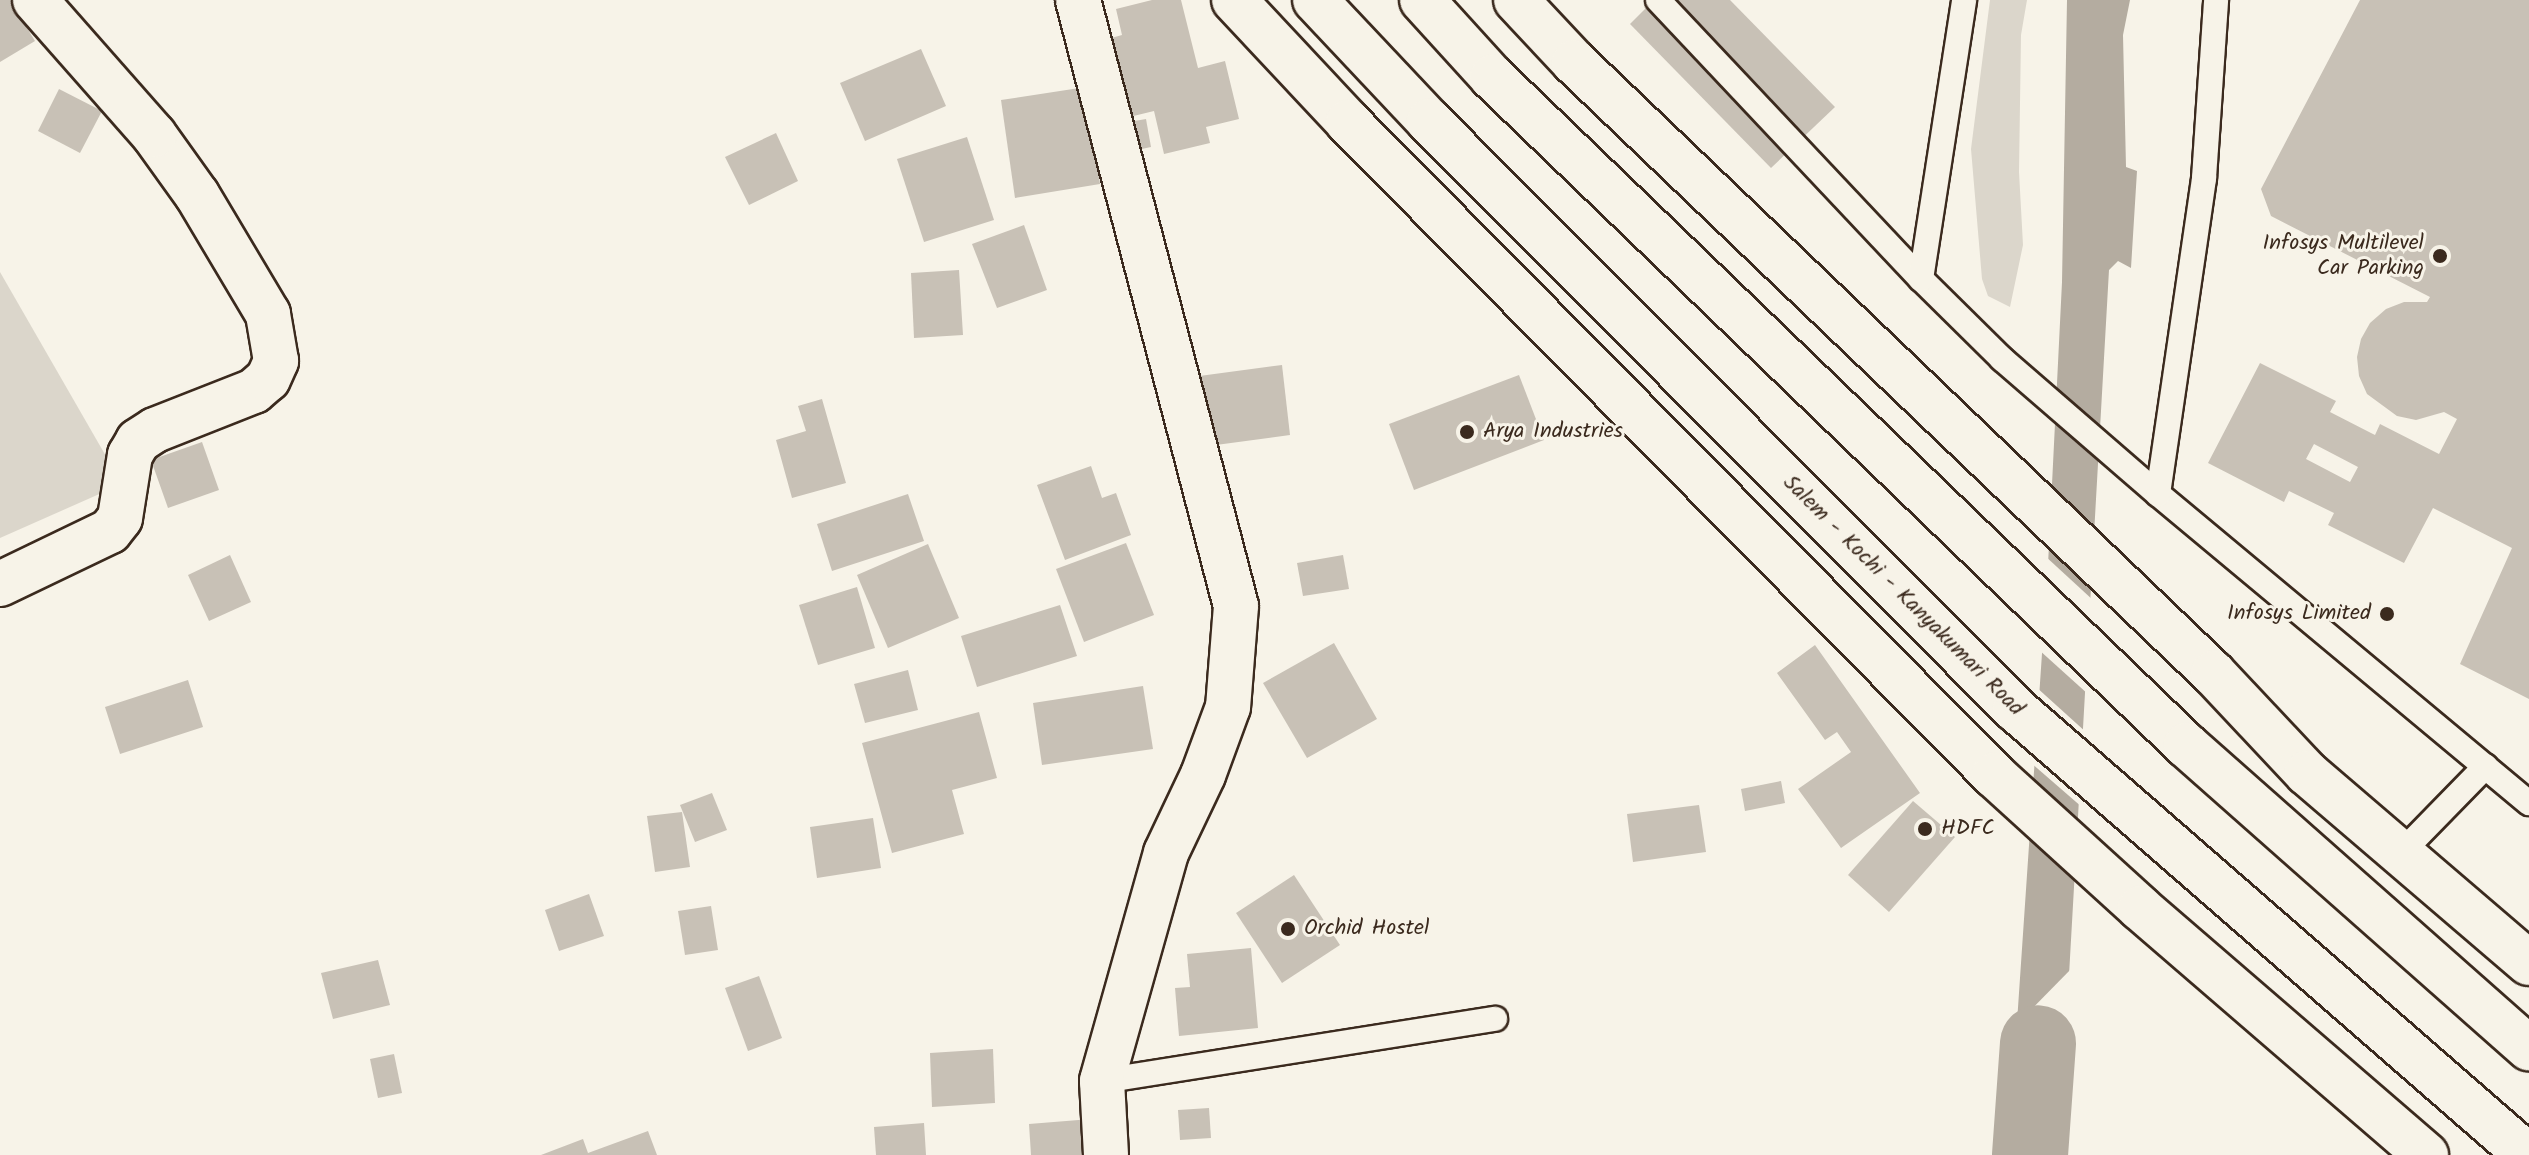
<!DOCTYPE html>
<style>
body{margin:0}
#map{position:relative;width:2529px;height:1155px;overflow:hidden;background:#f7f3e8;font-family:Kalam,sans-serif}
div>[style]{position:absolute}
.green>*{inset:0;background:#dbd6cb}
.water>*{inset:0;background:#b4aca0}
.pier>*{inset:0;background:#f7f3e8}
.river>*{height:76px;margin:-38px;padding:0 38px;transform-origin:38px;border-radius:38px;background:#b4aca0}
.building>*{inset:0;background:#c8c1b6}
.roads{filter:drop-shadow(2px 0 #3b2a1e) drop-shadow(-2px 0 #3b2a1e) drop-shadow(0 2px #3b2a1e) drop-shadow(0 -2px #3b2a1e)}
.lane>*{height:24px;margin:-12px;padding:0 12px;transform-origin:12px;border-radius:12px;background:#f7f3e8}
.street>*{height:44px;margin:-22px;padding:0 22px;transform-origin:22px;border-radius:22px;background:#f7f3e8}
.secondary>*{height:44px;margin:-22px;padding:0 22px;transform-origin:22px;border-radius:22px;background:#f7f3e8}
.highway>*{height:44px;margin:-22px;padding:0 22px;transform-origin:22px;border-radius:22px;background:#f7f3e8}
.dots>*{width:22px;height:22px;translate:-50% -50%;box-sizing:border-box;border:4px solid #f7f3e8;border-radius:50%}
span{translate:-50% -50%;white-space:nowrap;text-align:center;line-height:1.15;-webkit-text-stroke:6px #f7f3e8;paint-order:stroke}
.poi-label{font-size:22px;color:#3b2a1e}
.right{translate:-100% -50%;text-align:right}
.left{translate:0 -50%;text-align:left}
.street-label{font-size:22px;color:#3b2a1e}
</style>
<div id="map">
<div class="green">
<div style="clip-path:polygon(1990px 0,2027px 0,2021px 35px,2019px 172px,2023px 245px,2010px 307px,1988px 296px,1982px 279px,1971px 149px)"></div>
<div style="clip-path:polygon(0 272px,122px 484px,0 538px)"></div>
</div>
<div class="water">
<div style="clip-path:polygon(2067px 0,2130px 0,2123px 35px,2126px 167px,2137px 171px,2131px 268px,2118px 261px,2109px 270px,2060px 1134px,2008px 1155px,2048px 565px,2062px 282px)"></div>
</div>
<div class="pier">
<div style="clip-path:polygon(2044px 555px,2094px 601px,2089px 695px,2038px 649px)"></div>
<div style="clip-path:polygon(2035px 686px,2087px 733px,2083px 808px,2030px 762px)"></div>
<div style="clip-path:polygon(2074px 966px,2069px 1046px,2007px 1108px,2012px 1029px)"></div>
</div>
<div class="river">
<div style="left:2030px;top:1155px;width:112px;rotate:-85.9deg"></div>
</div>
<div class="building">
<div style="clip-path:polygon(0 0,10px 0,35px 41px,0 62px)"></div>
<div style="clip-path:polygon(1152px 0,1181px 0,1198px 68px,1225px 61px,1239px 119px,1206px 127px,1210px 143px,1164px 154px,1154px 111px,1117px 120px,1097px 42px,1122px 35px,1116px 9px)"></div>
<div style="clip-path:polygon(1654px 0,1730px 0,1835px 107px,1771px 168px,1630px 24px)"></div>
<div style="clip-path:polygon(evenodd,2360px 0,2529px 0,2529px 699px,2460px 664px,2512px 548px,2433px 508px,2404px 563px,2328px 525px,2334px 513px,2289px 491px,2284px 502px,2208px 463px,2260px 363px,2336px 401px,2330px 412px,2371px 433px,2375px 435px,2380px 424px,2439px 454px,2457px 419px,2444px 412px,2416px 420px,2397px 416px,2367px 394px,2359px 376px,2357px 357px,2361px 339px,2370px 323px,2386px 309px,2404px 302px,2427px 302px,2430px 297px,2271px 216px,2261px 189px,2360px 0,2314px 444px,2358px 467px,2350px 482px,2306px 459px,2314px 444px)"></div>
<div style="clip-path:polygon(921px 49px,946px 106px,865px 141px,840px 83px)"></div>
<div style="clip-path:polygon(1086px 87px,1100px 184px,1015px 198px,1001px 100px)"></div>
<div style="clip-path:polygon(59px 89px,102px 111px,80px 153px,38px 131px)"></div>
<div style="clip-path:polygon(1146px 119px,1151px 147px,1123px 153px,1117px 124px)"></div>
<div style="clip-path:polygon(776px 133px,798px 181px,749px 205px,725px 157px)"></div>
<div style="clip-path:polygon(967px 137px,994px 220px,924px 242px,897px 159px)"></div>
<div style="clip-path:polygon(1024px 225px,1047px 290px,997px 308px,972px 244px)"></div>
<div style="clip-path:polygon(959px 270px,963px 335px,914px 338px,911px 273px)"></div>
<div style="clip-path:polygon(1282px 365px,1290px 435px,1201px 447px,1192px 377px)"></div>
<div style="clip-path:polygon(1519px 375px,1544px 440px,1414px 490px,1389px 424px)"></div>
<div style="clip-path:polygon(822px 399px,846px 483px,792px 498px,776px 440px,806px 431px,798px 406px)"></div>
<div style="clip-path:polygon(202px 442px,219px 490px,168px 508px,151px 460px)"></div>
<div style="clip-path:polygon(1091px 466px,1102px 498px,1116px 493px,1131px 535px,1065px 560px,1037px 485px)"></div>
<div style="clip-path:polygon(908px 494px,924px 541px,832px 571px,817px 524px)"></div>
<div style="clip-path:polygon(1126px 543px,1154px 615px,1084px 642px,1056px 569px)"></div>
<div style="clip-path:polygon(928px 544px,959px 618px,888px 648px,857px 575px)"></div>
<div style="clip-path:polygon(230px 555px,251px 602px,209px 621px,188px 575px)"></div>
<div style="clip-path:polygon(1343px 555px,1349px 589px,1303px 596px,1297px 563px)"></div>
<div style="clip-path:polygon(857px 587px,875px 648px,818px 665px,799px 605px)"></div>
<div style="clip-path:polygon(1060px 605px,1077px 656px,977px 687px,961px 636px)"></div>
<div style="clip-path:polygon(1334px 643px,1377px 719px,1307px 758px,1263px 683px)"></div>
<div style="clip-path:polygon(1815px 645px,1920px 793px,1841px 848px,1798px 789px,1851px 752px,1837px 732px,1825px 740px,1777px 673px)"></div>
<div style="clip-path:polygon(908px 670px,918px 710px,865px 723px,854px 684px)"></div>
<div style="clip-path:polygon(188px 680px,203px 727px,120px 754px,105px 707px)"></div>
<div style="clip-path:polygon(1143px 686px,1153px 749px,1042px 765px,1033px 703px)"></div>
<div style="clip-path:polygon(979px 712px,997px 778px,952px 790px,964px 834px,892px 853px,862px 743px)"></div>
<div style="clip-path:polygon(1781px 781px,1785px 803px,1745px 811px,1741px 789px)"></div>
<div style="clip-path:polygon(712px 793px,727px 830px,695px 842px,680px 805px)"></div>
<div style="clip-path:polygon(1913px 801px,1955px 837px,1889px 912px,1848px 875px)"></div>
<div style="clip-path:polygon(1699px 805px,1706px 852px,1633px 862px,1627px 814px)"></div>
<div style="clip-path:polygon(682px 812px,690px 867px,655px 872px,647px 816px)"></div>
<div style="clip-path:polygon(873px 818px,881px 868px,817px 878px,810px 827px)"></div>
<div style="clip-path:polygon(1294px 875px,1340px 945px,1282px 983px,1236px 913px)"></div>
<div style="clip-path:polygon(589px 894px,604px 936px,559px 951px,545px 910px)"></div>
<div style="clip-path:polygon(711px 906px,718px 950px,685px 955px,678px 911px)"></div>
<div style="clip-path:polygon(1251px 948px,1258px 1028px,1179px 1036px,1175px 988px,1190px 987px,1187px 954px)"></div>
<div style="clip-path:polygon(378px 960px,390px 1005px,333px 1019px,321px 973px)"></div>
<div style="clip-path:polygon(759px 976px,782px 1038px,748px 1051px,725px 988px)"></div>
<div style="clip-path:polygon(993px 1049px,995px 1103px,932px 1107px,930px 1053px)"></div>
<div style="clip-path:polygon(394px 1054px,402px 1093px,378px 1098px,370px 1059px)"></div>
<div style="clip-path:polygon(1209px 1108px,1211px 1138px,1180px 1140px,1178px 1110px)"></div>
<div style="clip-path:polygon(1091px 1119px,1093px 1155px,1031px 1155px,1029px 1124px)"></div>
<div style="clip-path:polygon(924px 1123px,926px 1155px,876px 1155px,874px 1127px)"></div>
<div style="clip-path:polygon(648px 1131px,657px 1155px,541px 1155px,583px 1139px,588px 1153px)"></div>
</div>
<div class="roads">
<div class="lane">
<div style="left:1658px;top:0;width:383px;rotate:46.7deg"></div>
<div style="left:1921px;top:279px;width:114px;rotate:44.6deg"></div>
<div style="left:2002px;top:359px;width:206px;rotate:40.9deg"></div>
<div style="left:2158px;top:494px;width:483px;rotate:39.8deg"></div>
<div style="left:1921px;top:279px;width:282px;rotate:-81.2deg"></div>
<div style="left:2158px;top:494px;width:319px;rotate:-81.7deg"></div>
<div style="left:2204px;top:178px;width:178px;rotate:-86.1deg"></div>
<div style="left:2399px;top:855px;width:124px;rotate:-45.7deg"></div>
<div style="left:1102px;top:1081px;width:398px;rotate:-9deg"></div>
</div>
<div class="street">
<div style="left:1078px;top:0;width:626px;rotate:75.39deg"></div>
<div style="left:1236px;top:606px;width:101px;rotate:94.5deg"></div>
<div style="left:1228px;top:707px;width:72px;rotate:110.2deg"></div>
<div style="left:1203px;top:775px;width:86px;rotate:115.4deg"></div>
<div style="left:1166px;top:853px;width:237px;rotate:105.7deg"></div>
<div style="left:1102px;top:1081px;width:74px;rotate:86.9deg"></div>
<div style="left:0;top:584px;width:122px;rotate:-25.7deg"></div>
<div style="left:110px;top:531px;width:16px;rotate:-52deg"></div>
<div style="left:120px;top:518px;width:64px;rotate:-81deg"></div>
<div style="left:130px;top:455px;width:16px;rotate:-60deg"></div>
<div style="left:138px;top:441px;width:20px;rotate:-33deg"></div>
<div style="left:155px;top:430px;width:106px;rotate:-21.5deg"></div>
<div style="left:254px;top:391px;width:18px;rotate:-41deg"></div>
<div style="left:268px;top:379px;width:20px;rotate:-66deg"></div>
<div style="left:276px;top:361px;width:48px;rotate:-99.7deg"></div>
<div style="left:268px;top:314px;width:139px;rotate:-120.8deg"></div>
<div style="left:197px;top:195px;width:74px;rotate:-125.6deg"></div>
<div style="left:154px;top:135px;width:180px;rotate:-131.4deg"></div>
</div>
<div class="secondary">
<div style="left:1234px;top:0;width:167px;rotate:46.9deg"></div>
<div style="left:1348px;top:122px;width:919px;rotate:45.31deg"></div>
<div style="left:1994px;top:775px;width:197px;rotate:42.3deg"></div>
<div style="left:2140px;top:908px;width:378px;rotate:40.8deg"></div>
<div style="left:1516px;top:0;width:85px;rotate:46.9deg"></div>
<div style="left:1574px;top:62px;width:884px;rotate:43.72deg"></div>
<div style="left:2213px;top:673px;width:137px;rotate:46.8deg"></div>
<div style="left:2307px;top:773px;width:292px;rotate:40.6deg"></div>
</div>
<div class="highway">
<div style="left:1315px;top:0;width:166px;rotate:46.7deg"></div>
<div style="left:1429px;top:121px;width:830px;rotate:45.1deg"></div>
<div style="left:2015px;top:709px;width:679px;rotate:41.06deg"></div>
<div style="left:1422px;top:0;width:104px;rotate:47.7deg"></div>
<div style="left:1492px;top:77px;width:963px;rotate:43.91deg"></div>
<div style="left:2186px;top:745px;width:458px;rotate:41.5deg"></div>
</div>
</div>
<div class="dots">
<div style="left:2440px;top:256px;background:#3b2a1e"></div>
<div style="left:1467px;top:432px;background:#3b2a1e"></div>
<div style="left:2387px;top:614px;background:#3b2a1e"></div>
<div style="left:1925px;top:829px;background:#3b2a1e"></div>
<div style="left:1288px;top:929px;background:#3b2a1e"></div>
</div>
<div class="poi-label">
<span class="right" style="left:2424px;top:256px">Infosys Multilevel<br>Car Parking</span>
<span class="left" style="left:1483px;top:432px">Arya Industries</span>
<span class="right" style="left:2371px;top:614px">Infosys Limited</span>
<span class="left" style="left:1941px;top:829px">HDFC</span>
<span class="left" style="left:1304px;top:929px">Orchid Hostel</span>
</div>
<div class="street-label">
<span style="left:1903px;top:596px;rotate:45deg">Salem - Kochi - Kanyakumari Road</span>
</div>
</div>
